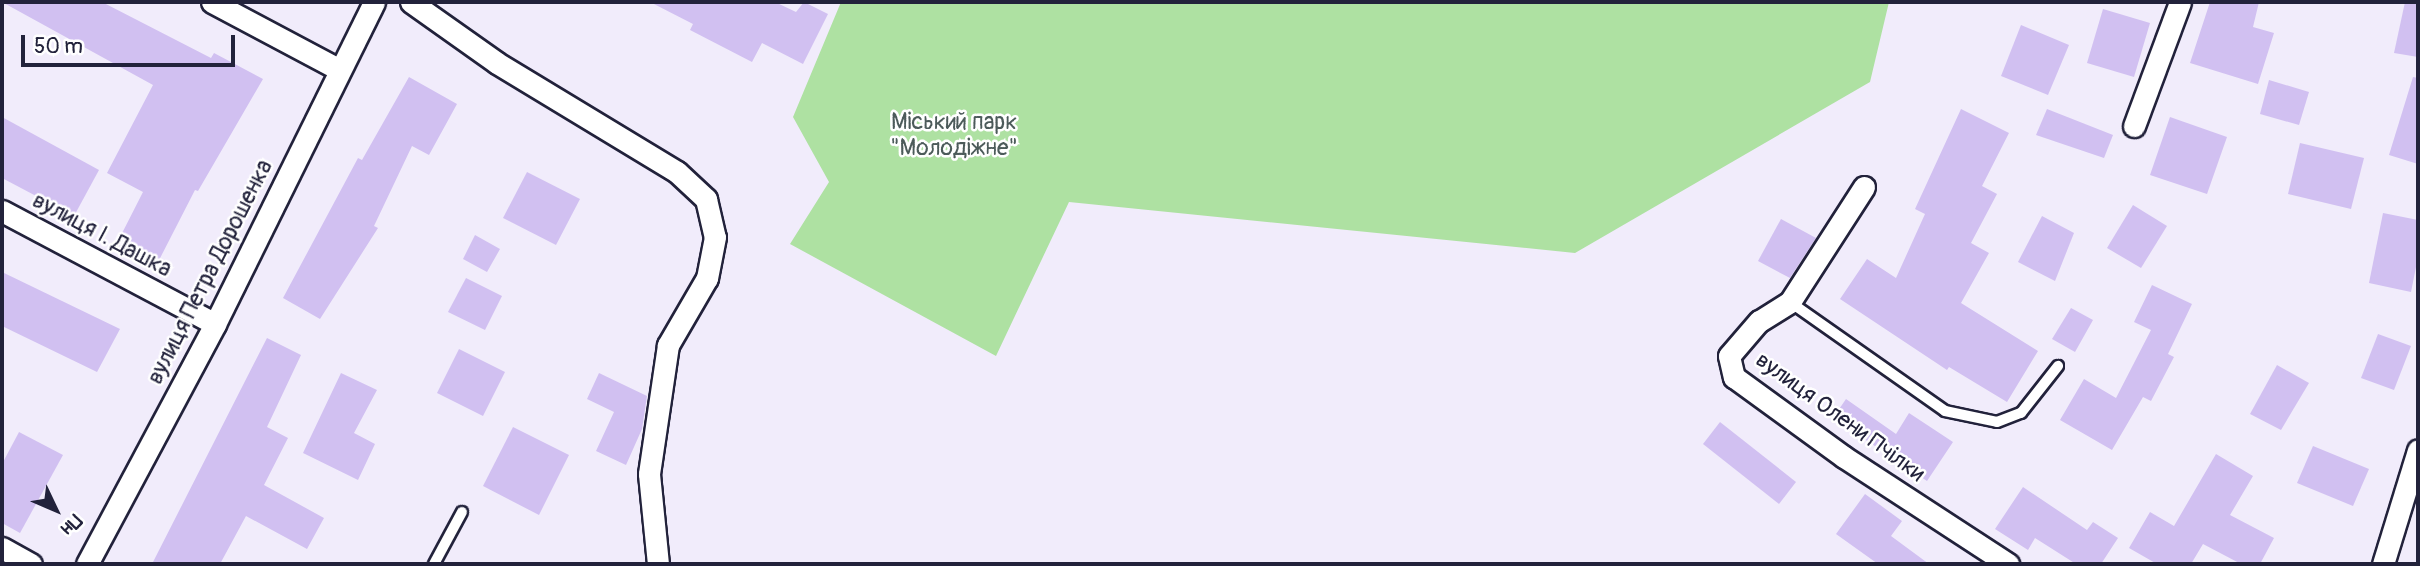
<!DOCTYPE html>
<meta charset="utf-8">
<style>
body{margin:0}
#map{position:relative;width:2420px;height:566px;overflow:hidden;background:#f1ecfb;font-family:Pangolin,sans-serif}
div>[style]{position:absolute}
.green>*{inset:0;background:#aee1a2}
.building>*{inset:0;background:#d1c0f1}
.roads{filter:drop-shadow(2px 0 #22223b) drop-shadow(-2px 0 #22223b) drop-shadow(0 2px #22223b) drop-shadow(0 -2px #22223b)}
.service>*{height:10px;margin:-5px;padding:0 5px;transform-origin:5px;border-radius:5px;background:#fff}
.minor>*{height:21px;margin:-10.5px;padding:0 10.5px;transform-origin:10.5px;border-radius:10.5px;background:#fff}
span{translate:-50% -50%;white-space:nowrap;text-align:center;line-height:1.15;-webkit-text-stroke:5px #fff;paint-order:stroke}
.park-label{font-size:23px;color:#4c5b5a}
.street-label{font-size:23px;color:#22223b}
.frame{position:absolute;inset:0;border:4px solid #22223b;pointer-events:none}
.north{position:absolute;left:21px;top:475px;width:70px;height:70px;-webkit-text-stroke:5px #fff;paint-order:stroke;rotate:134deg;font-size:19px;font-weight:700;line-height:28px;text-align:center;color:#22223b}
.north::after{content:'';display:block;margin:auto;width:24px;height:32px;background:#22223b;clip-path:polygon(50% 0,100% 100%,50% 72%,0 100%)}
.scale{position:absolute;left:21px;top:35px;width:214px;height:32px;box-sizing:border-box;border:4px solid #22223b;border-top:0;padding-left:9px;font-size:21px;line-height:24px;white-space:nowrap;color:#22223b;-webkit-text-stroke:5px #fff;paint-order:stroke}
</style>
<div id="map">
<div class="green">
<div style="clip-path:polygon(841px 2px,1889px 2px,1870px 82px,1575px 253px,1069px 202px,996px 356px,790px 244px,829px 182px,793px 117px)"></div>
</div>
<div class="building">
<div style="clip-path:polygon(2px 2px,102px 2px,211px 58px,214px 53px,263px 79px,198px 191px,195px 190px,155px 268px,115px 247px,143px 192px,107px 173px,153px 85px)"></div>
<div style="clip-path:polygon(650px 2px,775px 2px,796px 12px,804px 2px,828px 14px,803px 64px,762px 43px,752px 62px,690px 30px,693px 24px)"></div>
<div style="clip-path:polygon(2210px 2px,2259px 2px,2253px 27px,2274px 33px,2258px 84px,2190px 63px)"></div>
<div style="clip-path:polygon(2405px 2px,2418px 2px,2418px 57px,2394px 53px)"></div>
<div style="clip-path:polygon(2103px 9px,2150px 23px,2134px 77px,2087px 63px)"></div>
<div style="clip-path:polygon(2021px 25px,2069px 45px,2048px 95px,2001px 76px)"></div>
<div style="clip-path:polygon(409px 77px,457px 104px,429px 155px,412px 146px,374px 226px,378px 228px,320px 319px,283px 298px,358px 158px,362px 160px)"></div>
<div style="clip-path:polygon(2413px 77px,2418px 78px,2418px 164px,2389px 155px)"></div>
<div style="clip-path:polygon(2269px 80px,2309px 92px,2299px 125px,2260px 114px)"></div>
<div style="clip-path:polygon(1961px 109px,2009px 133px,1982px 186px,1997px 194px,1971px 243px,1989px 253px,1961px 303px,2038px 351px,2007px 402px,1949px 367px,1947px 370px,1840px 299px,1867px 259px,1896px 278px,1925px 214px,1915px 209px)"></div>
<div style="clip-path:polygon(2047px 109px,2113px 135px,2104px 158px,2036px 135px)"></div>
<div style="clip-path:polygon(2px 117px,99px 170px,74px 216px,2px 178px)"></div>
<div style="clip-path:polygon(2170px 117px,2227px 137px,2207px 194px,2150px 175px)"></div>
<div style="clip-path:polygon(2300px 143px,2364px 158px,2351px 209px,2288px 194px)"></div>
<div style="clip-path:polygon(527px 172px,580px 199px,556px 245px,503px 218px)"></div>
<div style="clip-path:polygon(2133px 205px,2167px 226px,2141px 268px,2107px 248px)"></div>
<div style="clip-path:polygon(2383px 213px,2418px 220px,2418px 257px,2411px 292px,2369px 283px)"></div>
<div style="clip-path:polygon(2042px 216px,2074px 233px,2055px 281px,2018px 262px)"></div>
<div style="clip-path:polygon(1781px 219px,1816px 238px,1790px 278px,1758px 261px)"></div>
<div style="clip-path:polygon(475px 235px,500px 249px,487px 272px,463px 259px)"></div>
<div style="clip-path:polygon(2px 272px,120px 329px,97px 372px,2px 326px)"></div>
<div style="clip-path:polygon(466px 278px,502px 296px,485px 330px,448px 312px)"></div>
<div style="clip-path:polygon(2152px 285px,2192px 304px,2168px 354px,2174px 357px,2151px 401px,2143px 397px,2112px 450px,2060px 420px,2084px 379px,2116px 398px,2151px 330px,2134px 322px)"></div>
<div style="clip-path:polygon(2071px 308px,2093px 320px,2075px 352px,2052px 339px)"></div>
<div style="clip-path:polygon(2378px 334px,2411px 346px,2394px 390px,2361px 378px)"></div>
<div style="clip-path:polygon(267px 338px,301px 355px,267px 427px,288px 438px,264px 485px,324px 518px,307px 549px,246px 516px,220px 564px,152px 564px)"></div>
<div style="clip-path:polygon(459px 349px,505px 372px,483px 416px,437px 393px)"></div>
<div style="clip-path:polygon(2277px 365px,2309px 383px,2281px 430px,2250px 414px)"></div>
<div style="clip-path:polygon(341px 373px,377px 390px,354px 433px,375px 444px,358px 480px,303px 453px)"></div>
<div style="clip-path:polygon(599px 373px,647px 396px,642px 429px,626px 465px,596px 451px,614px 412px,587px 399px)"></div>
<div style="clip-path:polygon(1846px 399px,1896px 434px,1909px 413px,1953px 442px,1927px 481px,1833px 418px)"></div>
<div style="clip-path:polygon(1720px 422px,1796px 482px,1779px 504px,1703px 444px)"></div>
<div style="clip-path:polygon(513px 427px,569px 455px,539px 515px,483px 486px)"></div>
<div style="clip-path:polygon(19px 432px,63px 455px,20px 533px,2px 523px,2px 464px)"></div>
<div style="clip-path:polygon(2313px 446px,2369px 469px,2353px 506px,2297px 483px)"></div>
<div style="clip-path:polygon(2216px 454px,2253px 476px,2230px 515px,2274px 538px,2260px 564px,2241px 564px,2203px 544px,2191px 564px,2157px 564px,2129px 548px,2150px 512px,2174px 526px)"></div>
<div style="clip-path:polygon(2023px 487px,2087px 530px,2093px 522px,2118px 538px,2101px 564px,2076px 564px,2035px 538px,2028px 550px,1995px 529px)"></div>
<div style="clip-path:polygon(1865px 494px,1902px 521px,1891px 536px,1929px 564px,1878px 564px,1836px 534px)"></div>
</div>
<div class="roads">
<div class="service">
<div style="left:1790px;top:302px;width:189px;rotate:35.1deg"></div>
<div style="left:1945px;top:411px;width:53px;rotate:11.9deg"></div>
<div style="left:1997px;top:422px;width:26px;rotate:-21deg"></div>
<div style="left:2021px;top:413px;width:60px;rotate:-51.8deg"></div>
<div style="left:434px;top:564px;width:59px;rotate:-61.7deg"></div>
</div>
<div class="minor">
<div style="left:212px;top:2px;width:145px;rotate:28deg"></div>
<div style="left:411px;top:2px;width:105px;rotate:35.3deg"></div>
<div style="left:497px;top:63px;width:210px;rotate:31.2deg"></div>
<div style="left:677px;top:172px;width:40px;rotate:43deg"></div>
<div style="left:706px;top:199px;width:39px;rotate:77deg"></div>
<div style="left:715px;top:237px;width:42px;rotate:101deg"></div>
<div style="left:707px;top:278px;width:78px;rotate:120.2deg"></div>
<div style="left:668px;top:345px;width:130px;rotate:98.4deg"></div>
<div style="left:649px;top:474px;width:90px;rotate:84.3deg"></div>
<div style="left:2134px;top:126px;width:132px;rotate:-69.6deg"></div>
<div style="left:1864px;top:187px;width:137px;rotate:122.8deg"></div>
<div style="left:1790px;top:302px;width:36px;rotate:148deg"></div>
<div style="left:1759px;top:321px;width:46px;rotate:130.6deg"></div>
<div style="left:1729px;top:356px;width:22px;rotate:77deg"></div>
<div style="left:1734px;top:377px;width:136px;rotate:36deg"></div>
<div style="left:1844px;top:457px;width:196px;rotate:33.1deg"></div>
<div style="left:2px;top:211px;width:241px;rotate:27.9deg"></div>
<div style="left:2px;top:548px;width:33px;rotate:29deg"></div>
<div style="left:87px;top:564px;width:272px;rotate:-61.9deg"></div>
<div style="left:215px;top:324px;width:359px;rotate:-63.7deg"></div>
<div style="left:2383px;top:564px;width:119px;rotate:-72.9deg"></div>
</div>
</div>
<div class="park-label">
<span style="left:954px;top:135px">Міський парк<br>"Молодіжне"</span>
</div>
<div class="street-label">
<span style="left:102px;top:235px;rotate:28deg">вулиця І. Дашка</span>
<span style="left:210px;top:272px;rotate:-63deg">вулиця Петра Дорошенка</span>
<span style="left:1840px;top:417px;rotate:36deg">вулиця Олени Пчілки</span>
</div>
<div class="frame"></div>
<div class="north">Пн</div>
<div class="scale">50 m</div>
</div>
